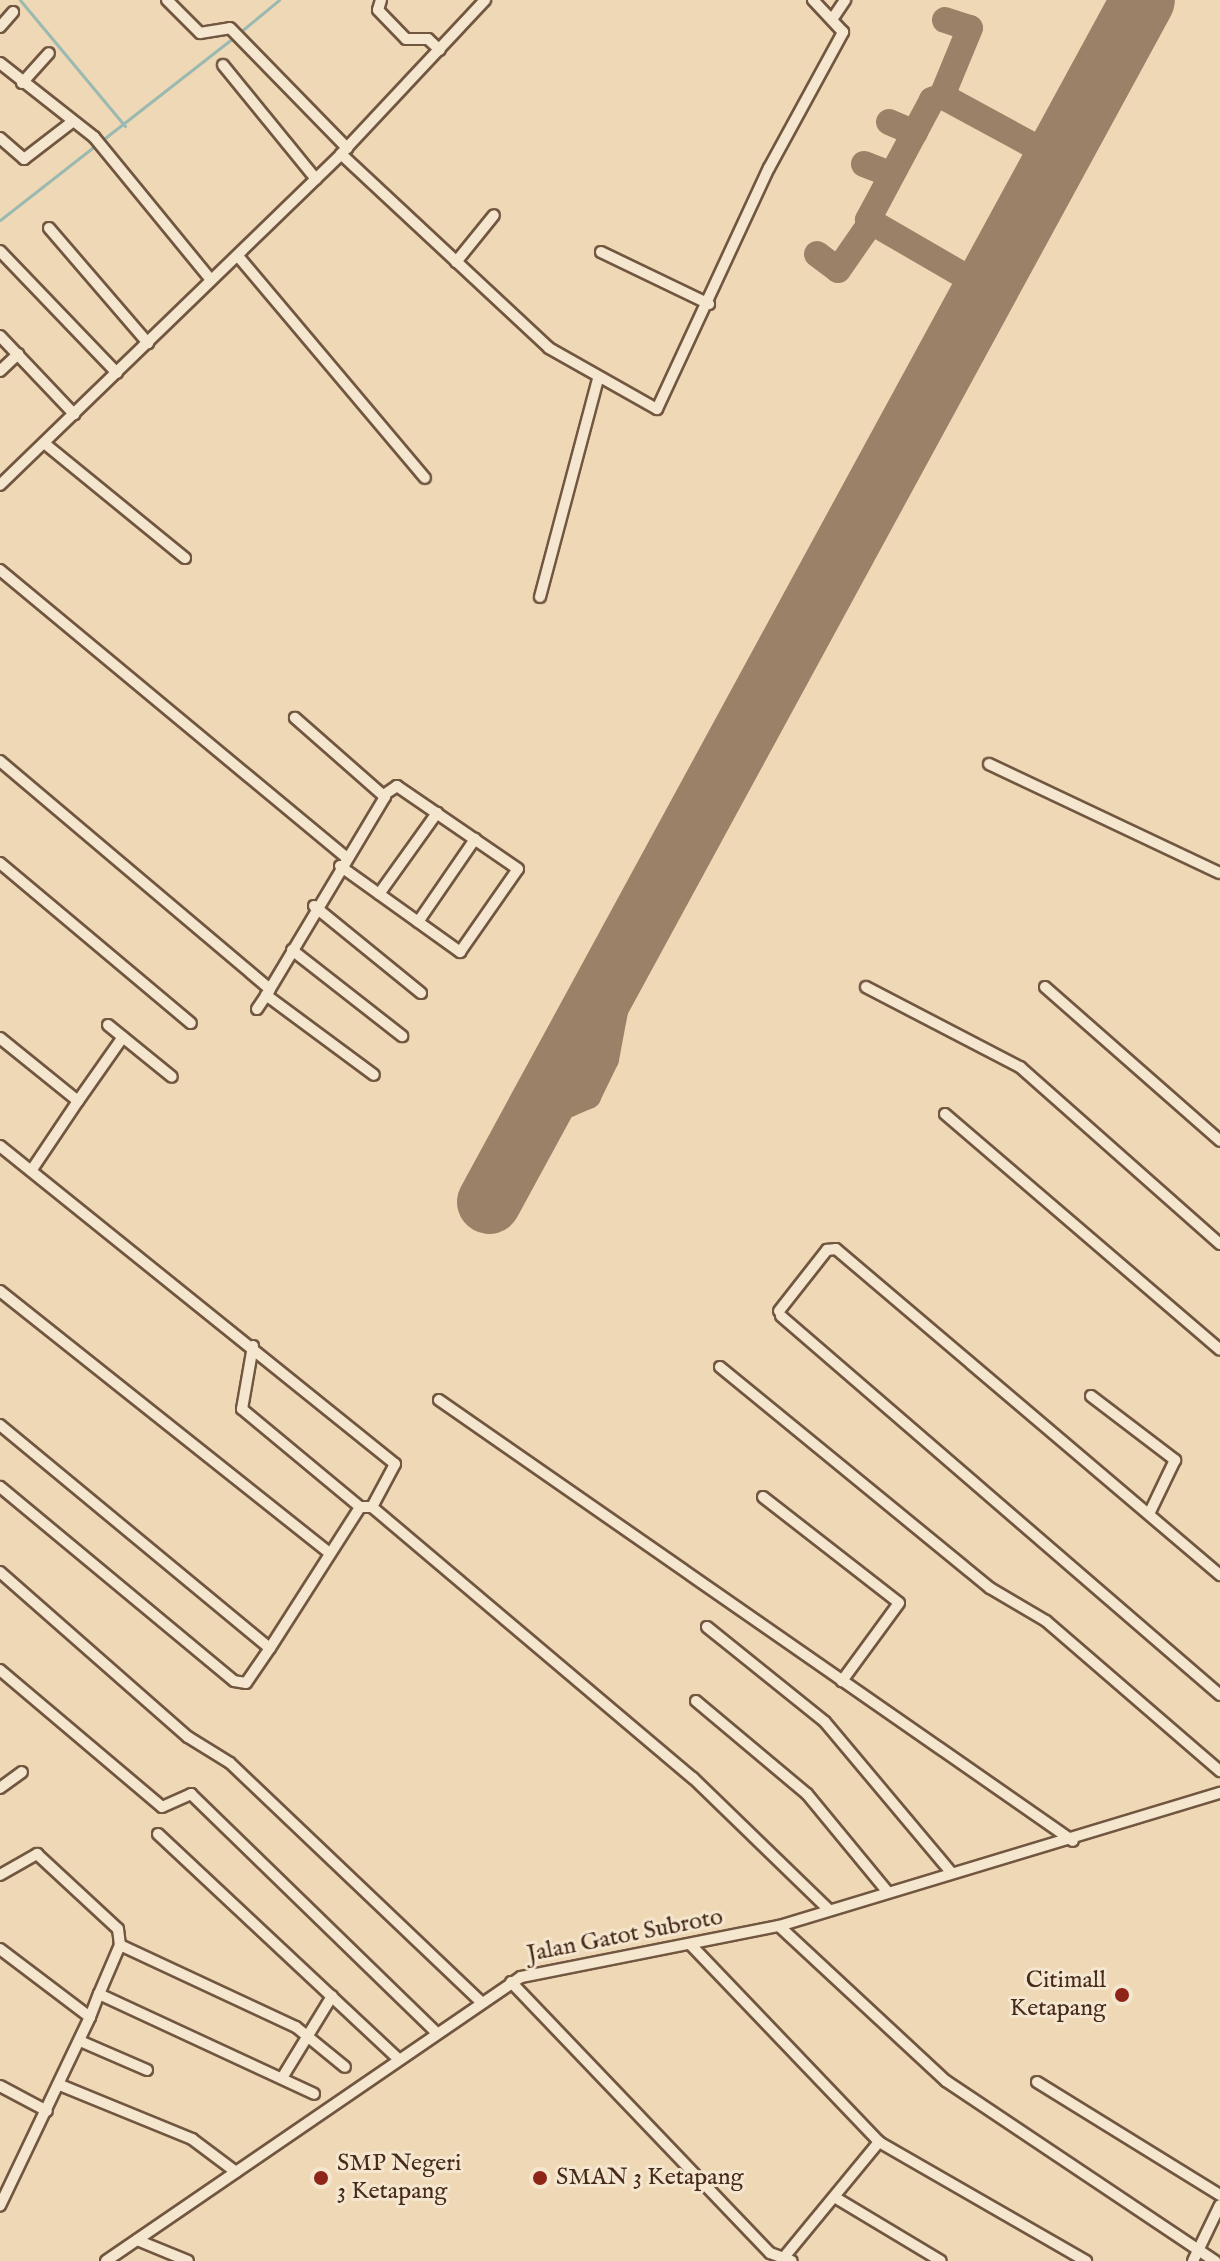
<!DOCTYPE html>
<style>
body{margin:0}
#map{position:relative;width:1220px;height:2261px;overflow:hidden;background:#efd8b5;font-family:"IM FELL English",serif}
div>[style]{position:absolute}
.stream>*{height:3px;margin:-1.5px;padding:0 1.5px;transform-origin:1.5px;border-radius:1.5px;background:#9ab9b1}
.taxiway>*{height:26px;margin:-13px;padding:0 13px;transform-origin:13px;border-radius:13px;background:#9b8167}
.runway>*{height:64px;margin:-32px;padding:0 32px;transform-origin:32px;border-radius:32px;background:#9b8167}
.roads{filter:drop-shadow(2px 0 #715640) drop-shadow(-2px 0 #715640) drop-shadow(0 2px #715640) drop-shadow(0 -2px #715640)}
.minor>*{height:10px;margin:-5px;padding:0 5px;transform-origin:5px;border-radius:5px;background:#f5e6cf}
.dots>*{width:22px;height:22px;translate:-50% -50%;box-sizing:border-box;border:4px solid #f5e6cf;border-radius:50%}
span{translate:-50% -50%;white-space:nowrap;text-align:center;line-height:1.15;-webkit-text-stroke:6px #f5e6cf;paint-order:stroke}
.street-label{font-size:24px;color:#472a19}
.poi-label{font-size:24px;color:#472a19}
.right{translate:-100% -50%;text-align:right}
.left{translate:0 -50%;text-align:left}
</style>
<div id="map">
<div class="stream">
<div style="left:20px;top:0;width:164px;rotate:50.2deg"></div>
<div style="left:239px;top:33px;width:52px;rotate:-39.5deg"></div>
<div style="left:0;top:220px;width:296px;rotate:-38deg"></div>
</div>
<div class="taxiway">
<div style="left:945px;top:20px;width:26px;rotate:18deg"></div>
<div style="left:970px;top:28px;width:74px;rotate:112.4deg"></div>
<div style="left:942px;top:96px;width:117px;rotate:28.5deg"></div>
<div style="left:1045px;top:152px;width:18px;rotate:-13deg"></div>
<div style="left:942px;top:96px;width:11px;rotate:158deg"></div>
<div style="left:932px;top:100px;width:136px;rotate:118.1deg"></div>
<div style="left:868px;top:220px;width:124px;rotate:30.1deg"></div>
<div style="left:975px;top:282px;width:16px;rotate:-7deg"></div>
<div style="left:889px;top:122px;width:28px;rotate:23deg"></div>
<div style="left:864px;top:164px;width:28px;rotate:21deg"></div>
<div style="left:817px;top:254px;width:26px;rotate:37deg"></div>
<div style="left:838px;top:270px;width:56px;rotate:-55.2deg"></div>
<div style="left:547px;top:1095px;width:24px;rotate:22deg"></div>
<div style="left:569px;top:1104px;width:21px;rotate:-23deg"></div>
<div style="left:588px;top:1096px;width:41px;rotate:-64.1deg"></div>
<div style="left:606px;top:1059px;width:113px;rotate:-79.3deg"></div>
</div>
<div class="runway">
<div style="left:489px;top:1202px;width:1368px;rotate:-61.45deg"></div>
</div>
<div class="roads">
<div class="minor">
<div style="left:167px;top:0;width:47px;rotate:45deg"></div>
<div style="left:200px;top:33px;width:30px;rotate:-9deg"></div>
<div style="left:230px;top:28px;width:168px;rotate:45.7deg"></div>
<div style="left:381px;top:0;width:10px;rotate:107deg"></div>
<div style="left:378px;top:10px;width:40px;rotate:46deg"></div>
<div style="left:406px;top:39px;width:22px"></div>
<div style="left:428px;top:39px;width:16px;rotate:43deg"></div>
<div style="left:833px;top:18px;width:22px;rotate:-56deg"></div>
<div style="left:0;top:27px;width:20px;rotate:-49deg"></div>
<div style="left:0;top:63px;width:120px;rotate:38.2deg"></div>
<div style="left:94px;top:137px;width:185px;rotate:50.7deg"></div>
<div style="left:223px;top:65px;width:147px;rotate:50.8deg"></div>
<div style="left:22px;top:83px;width:40px;rotate:-48deg"></div>
<div style="left:0;top:138px;width:32px;rotate:41deg"></div>
<div style="left:24px;top:159px;width:59px;rotate:-37.5deg"></div>
<div style="left:341px;top:154px;width:284px;rotate:43deg"></div>
<div style="left:549px;top:348px;width:124px;rotate:29.5deg"></div>
<div style="left:657px;top:409px;width:266px;rotate:-65.1deg"></div>
<div style="left:769px;top:168px;width:155px;rotate:-61.4deg"></div>
<div style="left:843px;top:32px;width:44px;rotate:-133.2deg"></div>
<div style="left:49px;top:228px;width:152px;rotate:49.3deg"></div>
<div style="left:0;top:251px;width:169px;rotate:46.2deg"></div>
<div style="left:601px;top:252px;width:120px;rotate:25.7deg"></div>
<div style="left:238px;top:256px;width:290px;rotate:49.9deg"></div>
<div style="left:456px;top:262px;width:60px;rotate:-51deg"></div>
<div style="left:0;top:336px;width:108px;rotate:46.5deg"></div>
<div style="left:0;top:371px;width:25px;rotate:-43deg"></div>
<div style="left:44px;top:443px;width:182px;rotate:39.2deg"></div>
<div style="left:0;top:485px;width:475px;rotate:-44.1deg"></div>
<div style="left:341px;top:154px;width:211px;rotate:-46.9deg"></div>
<div style="left:0;top:570px;width:448px;rotate:39.7deg"></div>
<div style="left:540px;top:597px;width:226px;rotate:-75.1deg"></div>
<div style="left:0;top:761px;width:353px;rotate:40.2deg"></div>
<div style="left:270px;top:989px;width:224px;rotate:-59.1deg"></div>
<div style="left:385px;top:797px;width:120px;rotate:-138.7deg"></div>
<div style="left:989px;top:764px;width:255px;rotate:25.3deg"></div>
<div style="left:0;top:863px;width:249px;rotate:40deg"></div>
<div style="left:340px;top:866px;width:148px;rotate:35.6deg"></div>
<div style="left:460px;top:952px;width:101px;rotate:-55.1deg"></div>
<div style="left:518px;top:869px;width:147px;rotate:-145.6deg"></div>
<div style="left:397px;top:786px;width:14px;rotate:146deg"></div>
<div style="left:379px;top:894px;width:100px;rotate:-54.4deg"></div>
<div style="left:314px;top:906px;width:138px;rotate:39.1deg"></div>
<div style="left:418px;top:922px;width:101px;rotate:-55.5deg"></div>
<div style="left:292px;top:950px;width:140px;rotate:38deg"></div>
<div style="left:866px;top:987px;width:174px;rotate:27.5deg"></div>
<div style="left:1020px;top:1067px;width:267px;rotate:41.5deg"></div>
<div style="left:1045px;top:987px;width:233px;rotate:41.3deg"></div>
<div style="left:266px;top:995px;width:134px;rotate:36.5deg"></div>
<div style="left:257px;top:1009px;width:22px;rotate:-56deg"></div>
<div style="left:108px;top:1025px;width:82px;rotate:39.1deg"></div>
<div style="left:0;top:1038px;width:100px;rotate:38.9deg"></div>
<div style="left:78px;top:1101px;width:84px;rotate:123.9deg"></div>
<div style="left:78px;top:1101px;width:78px;rotate:-54.9deg"></div>
<div style="left:945px;top:1114px;width:362px;rotate:40.6deg"></div>
<div style="left:0;top:1146px;width:507px;rotate:38.84deg"></div>
<div style="left:395px;top:1464px;width:49px;rotate:118.1deg"></div>
<div style="left:0;top:1291px;width:418px;rotate:38.5deg"></div>
<div style="left:779px;top:1311px;width:78px;rotate:-51.8deg"></div>
<div style="left:827px;top:1250px;width:9px;rotate:-6deg"></div>
<div style="left:836px;top:1249px;width:504px;rotate:40.33deg"></div>
<div style="left:781px;top:1316px;width:580px;rotate:40.8deg"></div>
<div style="left:253px;top:1346px;width:64px;rotate:99.9deg"></div>
<div style="left:242px;top:1409px;width:153px;rotate:39.7deg"></div>
<div style="left:360px;top:1507px;width:12px"></div>
<div style="left:372px;top:1507px;width:420px;rotate:40.2deg"></div>
<div style="left:693px;top:1778px;width:188px;rotate:44.1deg"></div>
<div style="left:720px;top:1367px;width:349px;rotate:39.3deg"></div>
<div style="left:990px;top:1588px;width:65px;rotate:30.5deg"></div>
<div style="left:1046px;top:1621px;width:230px;rotate:40.8deg"></div>
<div style="left:1091px;top:1396px;width:106px;rotate:37.3deg"></div>
<div style="left:1175px;top:1460px;width:60px;rotate:115.7deg"></div>
<div style="left:439px;top:1400px;width:772px;rotate:34.82deg"></div>
<div style="left:0;top:1425px;width:350px;rotate:39.6deg"></div>
<div style="left:270px;top:1648px;width:42px;rotate:124.4deg"></div>
<div style="left:246px;top:1683px;width:12px;rotate:-171deg"></div>
<div style="left:234px;top:1681px;width:304px;rotate:-140.3deg"></div>
<div style="left:763px;top:1497px;width:172px;rotate:37.9deg"></div>
<div style="left:899px;top:1603px;width:97px;rotate:126.2deg"></div>
<div style="left:0;top:1572px;width:250px;rotate:41.3deg"></div>
<div style="left:188px;top:1737px;width:49px;rotate:31.8deg"></div>
<div style="left:230px;top:1763px;width:344px;rotate:43.6deg"></div>
<div style="left:707px;top:1627px;width:151px;rotate:38.8deg"></div>
<div style="left:825px;top:1722px;width:194px;rotate:50deg"></div>
<div style="left:270px;top:1648px;width:167px;rotate:-57.4deg"></div>
<div style="left:0;top:1670px;width:212px;rotate:40.2deg"></div>
<div style="left:162px;top:1807px;width:32px;rotate:-24deg"></div>
<div style="left:191px;top:1794px;width:340px;rotate:44.2deg"></div>
<div style="left:696px;top:1701px;width:145px;rotate:40deg"></div>
<div style="left:807px;top:1794px;width:126px;rotate:50.5deg"></div>
<div style="left:0;top:1788px;width:27px;rotate:-36deg"></div>
<div style="left:158px;top:1834px;width:328px;rotate:43.1deg"></div>
<div style="left:0;top:1875px;width:43px;rotate:-29.6deg"></div>
<div style="left:37px;top:1854px;width:110px;rotate:42.8deg"></div>
<div style="left:118px;top:1929px;width:16px;rotate:83deg"></div>
<div style="left:120px;top:1945px;width:53px;rotate:113.2deg"></div>
<div style="left:99px;top:1994px;width:237px;rotate:24.9deg"></div>
<div style="left:779px;top:1926px;width:228px;rotate:42.9deg"></div>
<div style="left:946px;top:2081px;width:324px;rotate:33.8deg"></div>
<div style="left:690px;top:1944px;width:274px;rotate:46.3deg"></div>
<div style="left:879px;top:2142px;width:239px;rotate:29.9deg"></div>
<div style="left:120px;top:1945px;width:194px;rotate:25deg"></div>
<div style="left:296px;top:2027px;width:63px;rotate:39.2deg"></div>
<div style="left:0;top:1949px;width:113px;rotate:37.1deg"></div>
<div style="left:90px;top:2017px;width:209px;rotate:115.5deg"></div>
<div style="left:511px;top:1982px;width:375px;rotate:46.3deg"></div>
<div style="left:770px;top:2253px;width:23px;rotate:20deg"></div>
<div style="left:90px;top:2017px;width:25px;rotate:-69deg"></div>
<div style="left:80px;top:2041px;width:73px;rotate:23.4deg"></div>
<div style="left:282px;top:2078px;width:96px;rotate:-58.6deg"></div>
<div style="left:1037px;top:2082px;width:215px;rotate:31.7deg"></div>
<div style="left:60px;top:2085px;width:143px;rotate:22.2deg"></div>
<div style="left:192px;top:2139px;width:55px;rotate:36.9deg"></div>
<div style="left:0;top:2086px;width:53px;rotate:28deg"></div>
<div style="left:836px;top:2198px;width:122px;rotate:31deg"></div>
<div style="left:137px;top:2240px;width:55px;rotate:22.4deg"></div>
<div style="left:785px;top:2256px;width:148px;rotate:-50.5deg"></div>
<div style="left:106px;top:2261px;width:503px;rotate:-34.39deg"></div>
<div style="left:521px;top:1977px;width:263px;rotate:-11.2deg"></div>
<div style="left:779px;top:1926px;width:461px;rotate:-16.8deg"></div>
<div style="left:1193px;top:2261px;width:62px;rotate:-64.3deg"></div>
</div>
</div>
<div class="dots">
<div style="left:1122px;top:1995px;background:#8f2418"></div>
<div style="left:321px;top:2178px;background:#8f2418"></div>
<div style="left:540px;top:2178px;background:#8f2418"></div>
</div>
<div class="street-label">
<span style="left:625px;top:1936px;rotate:-11deg">Jalan Gatot Subroto</span>
</div>
<div class="poi-label">
<span class="right" style="left:1106px;top:1995px">Citimall<br>Ketapang</span>
<span class="left" style="left:337px;top:2178px">SMP Negeri<br>3 Ketapang</span>
<span class="left" style="left:556px;top:2178px">SMAN 3 Ketapang</span>
</div>
</div>
